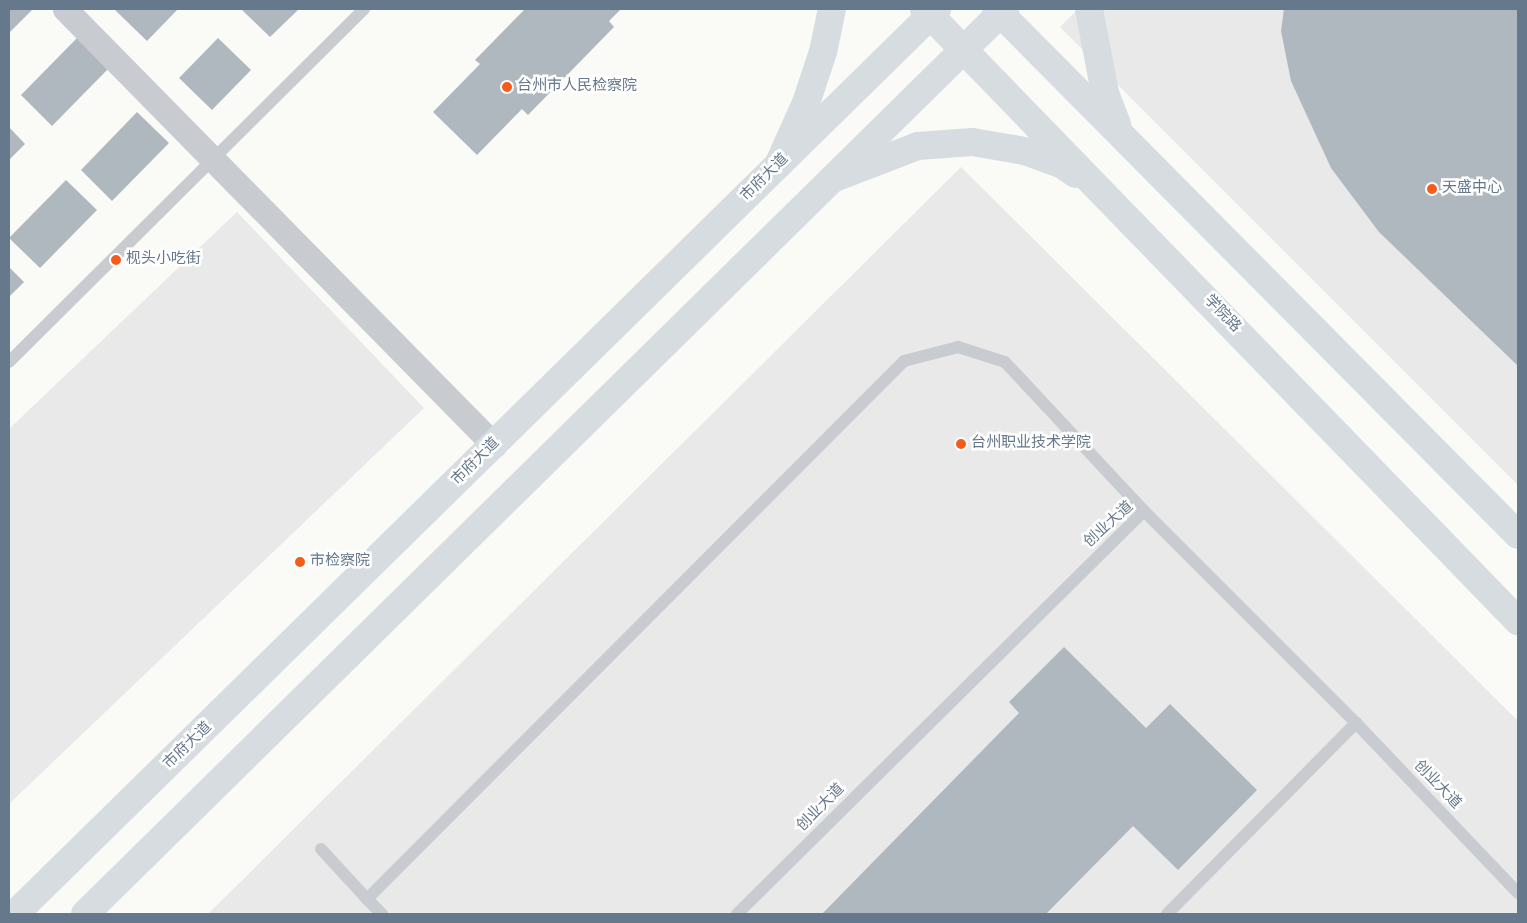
<!DOCTYPE html>
<meta charset="utf-8">
<style>
body{margin:0}
#map{position:relative;width:1527px;height:923px;overflow:hidden;background:#fafaf7;font-family:Overpass,"Noto Sans SC",sans-serif}
div>[style]{position:absolute}
.built>*{inset:0;background:#e8e9e8}
.building>*{inset:0;background:#b0b8bf}
.service>*{height:12px;margin:-6px;padding:0 6px;transform-origin:6px;border-radius:6px;background:#c8cbd0}
.minor>*{height:25px;margin:-12.5px;padding:0 12.5px;transform-origin:12.5px;border-radius:12.5px;background:#c8cbd0}
.secondary>*{height:28px;margin:-14px;padding:0 14px;transform-origin:14px;border-radius:14px;background:#d6dce0}
.primary>*{height:28px;margin:-14px;padding:0 14px;transform-origin:14px;border-radius:14px;background:#d6dce0}
.dots>*{width:14px;height:14px;translate:-50% -50%;box-sizing:border-box;border:2px solid #fff;border-radius:50%}
span{translate:-50% -50%;white-space:nowrap;text-align:center;line-height:1.15;-webkit-text-stroke:5px #fff;paint-order:stroke}
.poi-label{font-size:15px;color:#66788b}
.left{translate:0 -50%;text-align:left}
.street-label{font-size:15px;color:#66788b}
.frame{position:absolute;inset:0;border:10px solid #66788b;pointer-events:none}
</style>
<div id="map">
<div class="built">
<div style="clip-path:polygon(1078px 9px,1518px 9px,1518px 485px,1060px 27px)"></div>
<div style="clip-path:polygon(961px 167px,1518px 721px,1518px 914px,208px 914px)"></div>
<div style="clip-path:polygon(237px 212px,424px 408px,9px 804px,9px 429px)"></div>
</div>
<div class="building">
<div style="clip-path:polygon(9px 9px,33px 9px,9px 33px)"></div>
<div style="clip-path:polygon(114px 9px,178px 9px,147px 41px)"></div>
<div style="clip-path:polygon(241px 9px,299px 9px,270px 37px)"></div>
<div style="clip-path:polygon(525px 9px,621px 9px,609px 21px,614px 27px,528px 115px,522px 109px,477px 155px,433px 112px,480px 64px,475px 60px)"></div>
<div style="clip-path:polygon(1284px 9px,1518px 9px,1518px 366px,1379px 232px,1331px 168px,1291px 81px,1281px 31px)"></div>
<div style="clip-path:polygon(78px 37px,109px 68px,52px 126px,21px 95px)"></div>
<div style="clip-path:polygon(218px 38px,251px 70px,212px 110px,179px 78px)"></div>
<div style="clip-path:polygon(137px 112px,169px 143px,112px 201px,81px 170px)"></div>
<div style="clip-path:polygon(9px 127px,25px 144px,9px 160px)"></div>
<div style="clip-path:polygon(66px 180px,97px 210px,40px 268px,9px 238px)"></div>
<div style="clip-path:polygon(9px 267px,24px 282px,9px 297px)"></div>
<div style="clip-path:polygon(1064px 647px,1146px 728px,1170px 704px,1257px 790px,1178px 870px,1133px 826px,1046px 914px,822px 914px,1019px 713px,1009px 702px)"></div>
</div>
<div class="service">
<div style="left:9px;top:362px;width:501px;rotate:-44.84deg"></div>
<div style="left:321px;top:849px;width:68px;rotate:47.4deg"></div>
<div style="left:382px;top:914px;width:21px;rotate:-135deg"></div>
<div style="left:367px;top:899px;width:760px;rotate:-45.05deg"></div>
<div style="left:904px;top:361px;width:56px;rotate:-14.5deg"></div>
<div style="left:958px;top:347px;width:49px;rotate:17.7deg"></div>
<div style="left:1005px;top:362px;width:204px;rotate:47deg"></div>
<div style="left:737px;top:914px;width:573px;rotate:-44.72deg"></div>
<div style="left:1144px;top:511px;width:300px;rotate:45deg"></div>
<div style="left:1356px;top:723px;width:235px;rotate:46.4deg"></div>
<div style="left:1167px;top:914px;width:269px;rotate:-45.3deg"></div>
</div>
<div class="minor">
<div style="left:65px;top:9px;width:612px;rotate:45.46deg"></div>
</div>
<div class="secondary">
<div style="left:924px;top:9px;width:853px;rotate:45.86deg"></div>
<div style="left:996px;top:9px;width:741px;rotate:45.22deg"></div>
<div style="left:1089px;top:9px;width:86px;rotate:79.2deg"></div>
<div style="left:1105px;top:93px;width:34px;rotate:69deg"></div>
<div style="left:778px;top:165px;width:68px;rotate:-65.7deg"></div>
<div style="left:806px;top:103px;width:54px;rotate:-71.6deg"></div>
<div style="left:823px;top:52px;width:44px;rotate:-78.2deg"></div>
<div style="left:832px;top:179px;width:92px;rotate:-21deg"></div>
<div style="left:918px;top:146px;width:54px;rotate:-4.2deg"></div>
<div style="left:972px;top:142px;width:54px;rotate:9.6deg"></div>
<div style="left:1025px;top:151px;width:38px;rotate:20deg"></div>
<div style="left:1061px;top:164px;width:18px;rotate:34deg"></div>
</div>
<div class="primary">
<div style="left:15px;top:914px;width:1292px;rotate:-44.47deg"></div>
<div style="left:85px;top:914px;width:1291px;rotate:-44.53deg"></div>
</div>
<div class="dots">
<div style="left:507px;top:87px;background:#f55c1c"></div>
<div style="left:1432px;top:189px;background:#f55c1c"></div>
<div style="left:116px;top:260px;background:#f55c1c"></div>
<div style="left:961px;top:444px;background:#f55c1c"></div>
<div style="left:300px;top:562px;background:#f55c1c"></div>
</div>
<div class="poi-label">
<span class="left" style="left:517px;top:87px">台州市人民检察院</span>
<span class="left" style="left:1442px;top:189px">天盛中心</span>
<span class="left" style="left:126px;top:260px">枧头小吃街</span>
<span class="left" style="left:971px;top:444px">台州职业技术学院</span>
<span class="left" style="left:310px;top:562px">市检察院</span>
</div>
<div class="street-label">
<span style="left:765px;top:178px;rotate:-45deg">市府大道</span>
<span style="left:1222px;top:314px;rotate:46deg">学院路</span>
<span style="left:476px;top:462px;rotate:-45deg">市府大道</span>
<span style="left:1109px;top:525px;rotate:-42deg">创业大道</span>
<span style="left:188px;top:746px;rotate:-44deg">市府大道</span>
<span style="left:1437px;top:785px;rotate:46deg">创业大道</span>
<span style="left:821px;top:808px;rotate:-45deg">创业大道</span>
</div>
<div class="frame"></div>
</div>
